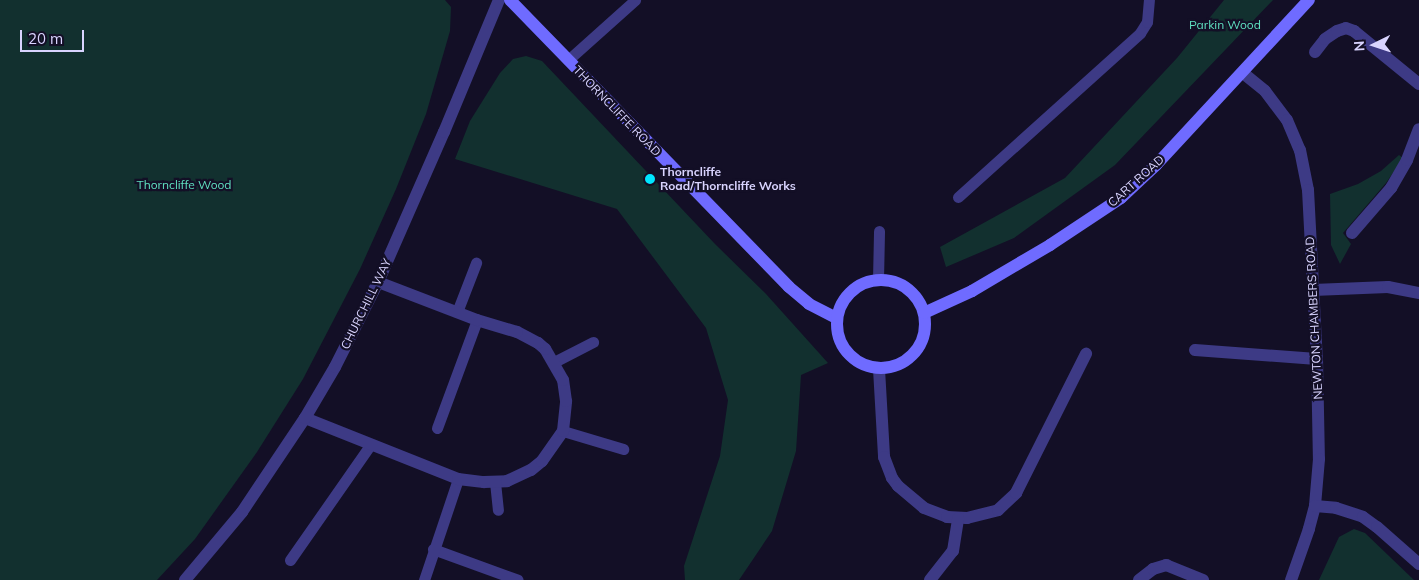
<!DOCTYPE html>
<style>
body{margin:0}
#map{position:relative;width:1419px;height:580px;overflow:hidden;background:#130f26;font-family:Mulish,sans-serif}
div>[style]{position:absolute}
.green>*{inset:0;background:#12302f}
.lane>*{height:11px;margin:-5.5px;padding:0 5.5px;transform-origin:5.5px;border-radius:5.5px;background:#3d3a85}
.street>*{height:12px;margin:-6px;padding:0 6px;transform-origin:6px;border-radius:6px;background:#3d3a85}
.secondary>*{height:12px;margin:-6px;padding:0 6px;transform-origin:6px;border-radius:6px;background:#6f6bff}
.secondary>.ring{margin:-6px;padding:0;box-sizing:content-box;background:none;border:12px solid #6f6bff;border-radius:50%}
.dots>*{width:14px;height:14px;translate:-50% -50%;box-sizing:border-box;border:2px solid #130f26;border-radius:50%}
span{translate:-50% -50%;white-space:nowrap;text-align:center;line-height:1.15;-webkit-text-stroke:4.5px #130f26;paint-order:stroke}
.park-label{font-size:12px;color:#5fe0c0}
.street-label{font-size:12px;color:#d9d4ff}
.poi-label{font-size:12px;color:#d9d4ff;font-weight:700}
.left{translate:0 -50%;text-align:left}
.north{position:absolute;left:1349px;top:20px;width:50px;height:50px;-webkit-text-stroke:4px #130f26;paint-order:stroke;rotate:266deg;font-size:14px;font-weight:700;line-height:20px;text-align:center;color:#d9d4ff}
.north::after{content:'';display:block;margin:auto;width:18px;height:22px;background:#d9d4ff;clip-path:polygon(50% 0,100% 100%,50% 72%,0 100%)}
.scale{position:absolute;left:20px;top:30px;width:64px;height:22px;box-sizing:border-box;border:2px solid #d9d4ff;border-top:0;padding-left:6px;font-size:15px;line-height:18px;white-space:nowrap;color:#d9d4ff;-webkit-text-stroke:4px #130f26;paint-order:stroke}
</style>
<div id="map">
<div class="green">
<div style="clip-path:polygon(0 0,445px 0,451px 7px,450px 31px,426px 114px,396px 189px,360px 269px,303px 379px,257px 452px,195px 539px,157px 580px,0 580px)"></div>
<div style="clip-path:polygon(1224px 0,1273px 0,1115px 165px,1014px 238px,946px 267px,940px 247px,1065px 178px,1177px 58px)"></div>
<div style="clip-path:polygon(526px 56px,542px 61px,715px 244px,766px 294px,828px 363px,801px 375px,796px 451px,772px 531px,739px 580px,685px 580px,684px 566px,720px 456px,728px 400px,706px 328px,617px 209px,455px 159px,470px 121px,500px 73px,513px 59px)"></div>
<div style="clip-path:polygon(1399px 155px,1403px 158px,1386px 183px,1343px 233px,1351px 244px,1340px 264px,1331px 245px,1330px 194px,1358px 184px,1381px 171px)"></div>
<div style="clip-path:polygon(1354px 529px,1365px 533px,1414px 580px,1319px 580px,1339px 537px)"></div>
</div>
<div class="lane">
<div style="left:568px;top:60px;width:90px;rotate:-41.8deg"></div>
<div style="left:958px;top:197px;width:245px;rotate:-42deg"></div>
<div style="left:1140px;top:33px;width:13px;rotate:-58deg"></div>
<div style="left:1147px;top:22px;width:22px;rotate:-85deg"></div>
<div style="left:878px;top:280px;width:49px;rotate:-88.8deg"></div>
<div style="left:457px;top:312px;width:53px;rotate:-68.8deg"></div>
<div style="left:554px;top:362px;width:44px;rotate:-27.1deg"></div>
<div style="left:437px;top:428px;width:115px;rotate:-69.7deg"></div>
<div style="left:563px;top:431px;width:63px;rotate:16.7deg"></div>
<div style="left:495px;top:482px;width:28px;rotate:84deg"></div>
<div style="left:433px;top:549px;width:90px;rotate:20deg"></div>
<div style="left:290px;top:560px;width:141px;rotate:-55.1deg"></div>
<div style="left:424px;top:580px;width:107px;rotate:-71.4deg"></div>
</div>
<div class="street">
<div style="left:1315px;top:52px;width:16px;rotate:-52deg"></div>
<div style="left:1325px;top:39px;width:14px;rotate:-34deg"></div>
<div style="left:1337px;top:31px;width:9px;rotate:-18deg"></div>
<div style="left:1346px;top:28px;width:9px;rotate:21deg"></div>
<div style="left:1354px;top:31px;width:84px;rotate:39.2deg"></div>
<div style="left:1243px;top:73px;width:28px;rotate:39deg"></div>
<div style="left:1265px;top:91px;width:36px;rotate:53deg"></div>
<div style="left:1287px;top:120px;width:33px;rotate:67deg"></div>
<div style="left:1300px;top:150px;width:41px;rotate:78.7deg"></div>
<div style="left:1308px;top:190px;width:169px;rotate:87deg"></div>
<div style="left:1317px;top:359px;width:100px;rotate:88.9deg"></div>
<div style="left:1319px;top:459px;width:47px;rotate:94.9deg"></div>
<div style="left:1315px;top:506px;width:24px;rotate:105deg"></div>
<div style="left:1309px;top:529px;width:54px;rotate:109.4deg"></div>
<div style="left:1352px;top:233px;width:60px;rotate:-49.1deg"></div>
<div style="left:1391px;top:188px;width:32px;rotate:-60deg"></div>
<div style="left:1407px;top:160px;width:33px;rotate:-69deg"></div>
<div style="left:1313px;top:290px;width:75px;rotate:-2.3deg"></div>
<div style="left:1388px;top:287px;width:32px;rotate:11deg"></div>
<div style="left:1195px;top:350px;width:122px;rotate:4.2deg"></div>
<div style="left:879px;top:369px;width:88px;rotate:86.7deg"></div>
<div style="left:884px;top:457px;width:22px;rotate:69deg"></div>
<div style="left:892px;top:478px;width:10px;rotate:53deg"></div>
<div style="left:898px;top:486px;width:34px;rotate:40deg"></div>
<div style="left:924px;top:508px;width:25px;rotate:21deg"></div>
<div style="left:947px;top:517px;width:20px;rotate:3deg"></div>
<div style="left:967px;top:518px;width:32px;rotate:-14deg"></div>
<div style="left:998px;top:510px;width:25px;rotate:-43deg"></div>
<div style="left:1016px;top:493px;width:156px;rotate:-63.3deg"></div>
<div style="left:305px;top:418px;width:165px;rotate:21.7deg"></div>
<div style="left:458px;top:479px;width:26px;rotate:7deg"></div>
<div style="left:484px;top:482px;width:23px;rotate:-2deg"></div>
<div style="left:507px;top:481px;width:26px;rotate:-25deg"></div>
<div style="left:531px;top:470px;width:14px;rotate:-39deg"></div>
<div style="left:542px;top:461px;width:37px;rotate:-55deg"></div>
<div style="left:563px;top:431px;width:30px;rotate:-84deg"></div>
<div style="left:566px;top:401px;width:21px;rotate:-98deg"></div>
<div style="left:563px;top:380px;width:36px;rotate:-120deg"></div>
<div style="left:545px;top:349px;width:9px;rotate:-139deg"></div>
<div style="left:538px;top:343px;width:24px;rotate:-152deg"></div>
<div style="left:517px;top:332px;width:42px;rotate:-163.3deg"></div>
<div style="left:477px;top:320px;width:106px;rotate:-159deg"></div>
<div style="left:1315px;top:506px;width:21px;rotate:5deg"></div>
<div style="left:1336px;top:508px;width:28px;rotate:18deg"></div>
<div style="left:1363px;top:517px;width:17px;rotate:36deg"></div>
<div style="left:1377px;top:527px;width:56px;rotate:41.4deg"></div>
<div style="left:185px;top:580px;width:89px;rotate:-50deg"></div>
<div style="left:242px;top:512px;width:113px;rotate:-56.2deg"></div>
<div style="left:305px;top:418px;width:59px;rotate:-59.5deg"></div>
<div style="left:335px;top:367px;width:95px;rotate:-63.2deg"></div>
<div style="left:378px;top:282px;width:164px;rotate:-66.3deg"></div>
<div style="left:444px;top:132px;width:143px;rotate:-67.4deg"></div>
<div style="left:930px;top:580px;width:37px;rotate:-52deg"></div>
<div style="left:953px;top:551px;width:33px;rotate:-81deg"></div>
<div style="left:1139px;top:580px;width:18px;rotate:-38deg"></div>
<div style="left:1153px;top:569px;width:14px;rotate:-17deg"></div>
<div style="left:1166px;top:565px;width:40px;rotate:22deg"></div>
</div>
<div class="secondary">
<div style="left:510px;top:0;width:400px;rotate:45.8deg"></div>
<div style="left:789px;top:287px;width:26px;rotate:40deg"></div>
<div style="left:809px;top:304px;width:31px;rotate:27deg"></div>
<div class="ring" style="left:837px;top:280px;width:76px;height:76px"></div>
<div style="left:924px;top:313px;width:53px;rotate:-24.6deg"></div>
<div style="left:972px;top:291px;width:91px;rotate:-30.5deg"></div>
<div style="left:1050px;top:245px;width:85px;rotate:-33.5deg"></div>
<div style="left:1121px;top:198px;width:48px;rotate:-43.3deg"></div>
<div style="left:1156px;top:165px;width:225px;rotate:-47.2deg"></div>
</div>
<div class="dots">
<div style="left:650px;top:179px;background:#00e5ff"></div>
</div>
<div class="park-label">
<span style="left:1225px;top:25px">Parkin Wood</span>
<span style="left:184px;top:185px">Thorncliffe Wood</span>
</div>
<div class="street-label">
<span style="left:617px;top:111px;rotate:46deg">THORNCLIFFE ROAD</span>
<span style="left:1136px;top:181px;rotate:-42deg">CART ROAD</span>
<span style="left:366px;top:304px;rotate:-64deg">CHURCHILL WAY</span>
<span style="left:1314px;top:318px;rotate:-93deg">NEWTON CHAMBERS ROAD</span>
</div>
<div class="poi-label">
<span class="left" style="left:660px;top:179px">Thorncliffe<br>Road/Thorncliffe Works</span>
</div>
<div class="north">N</div>
<div class="scale">20 m</div>
</div>
